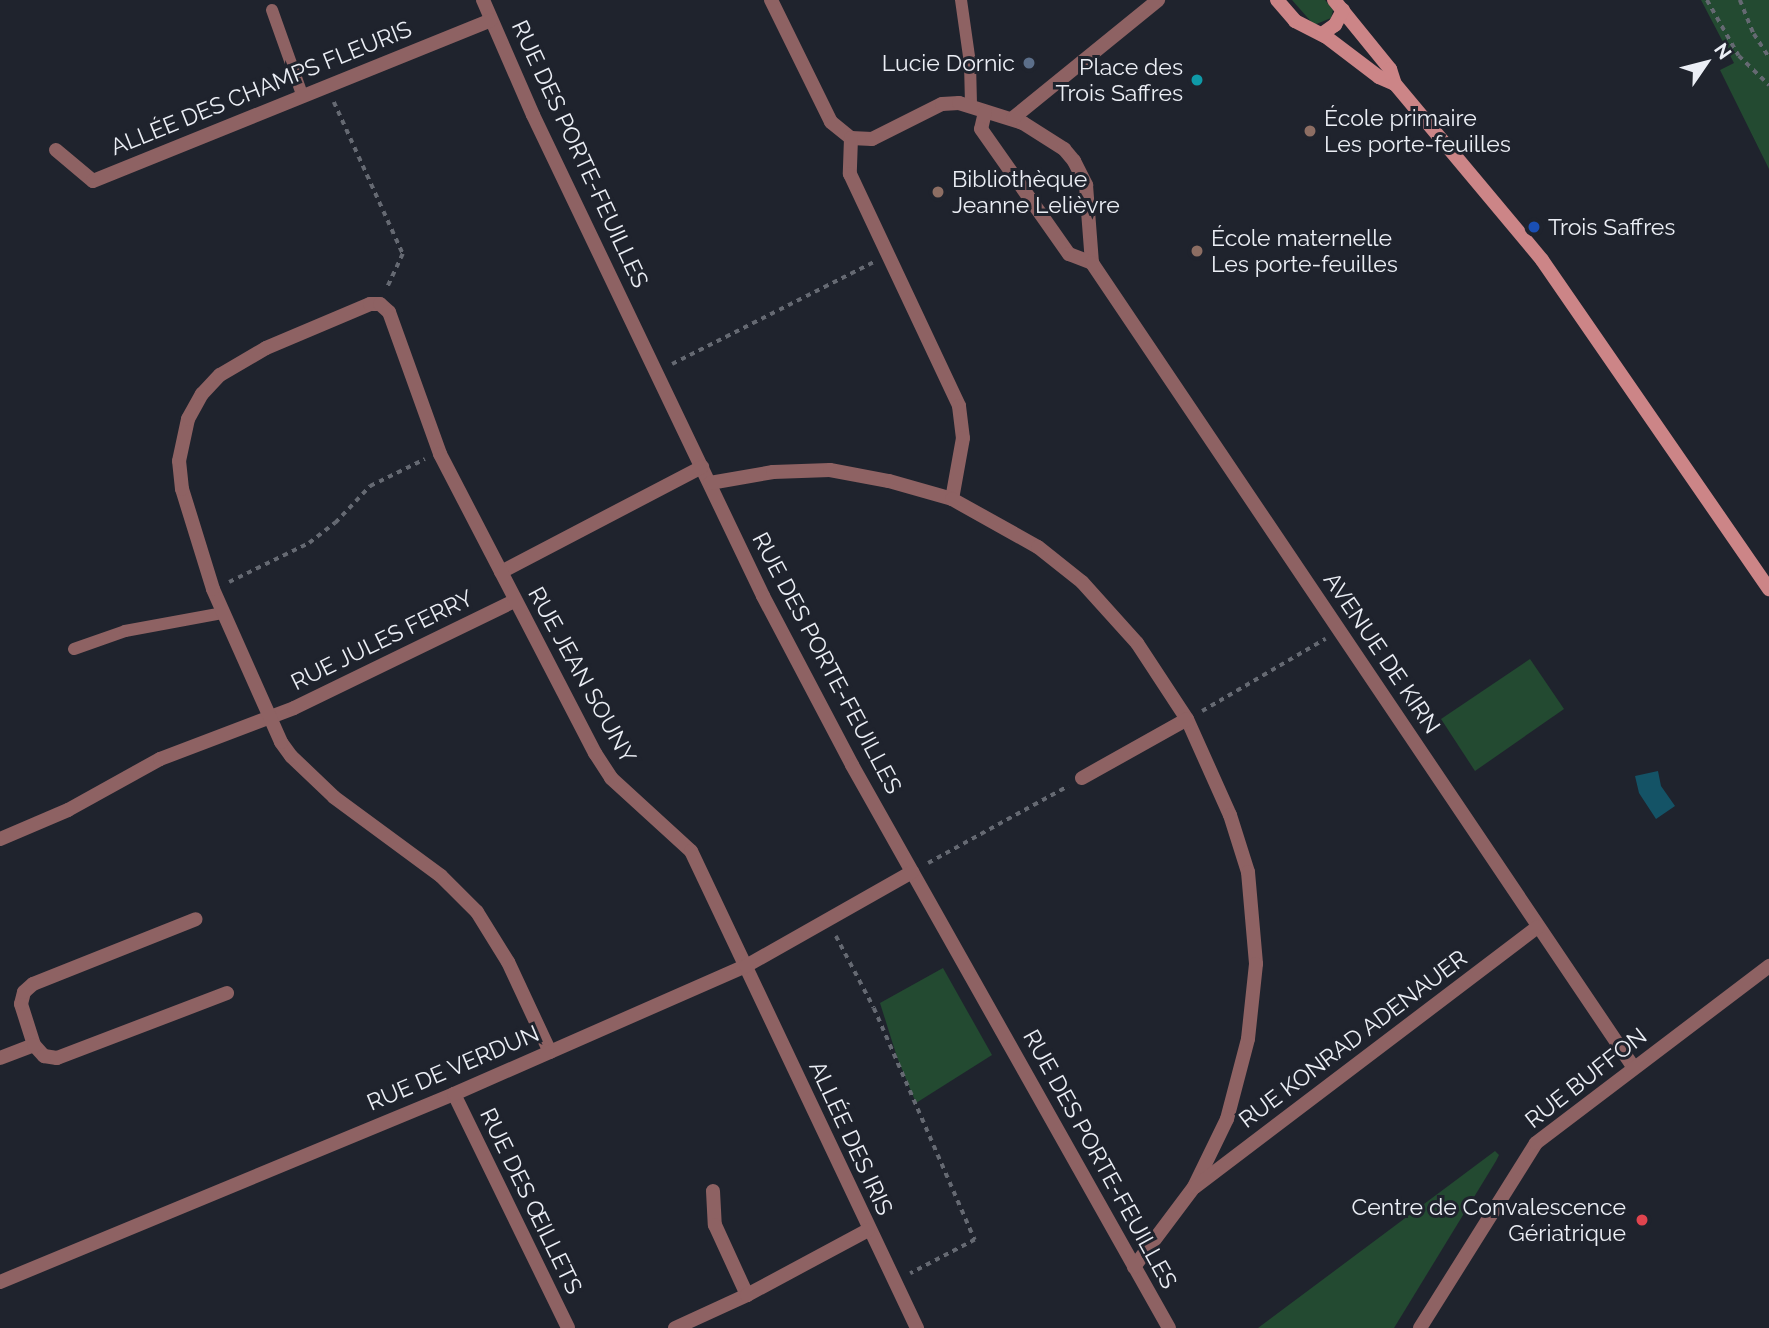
<!DOCTYPE html>
<meta charset="utf-8">
<style>
body{margin:0}
#map{position:relative;width:1769px;height:1328px;overflow:hidden;background:#1f232d;font-family:Raleway,sans-serif}
div>[style]{position:absolute}
.green>*{inset:0;background:#234a31}
.water>*{inset:0;background:#145366}
.path>*{height:3.5px;margin-top:-1.75px;transform-origin:0;background:repeating-linear-gradient(90deg,#656972 0 5px,transparent 0 10px)}
.lane>*{height:12px;margin:-6px;padding:0 6px;transform-origin:6px;border-radius:6px;background:#8e6263}
.street>*{height:14px;margin:-7px;padding:0 7px;transform-origin:7px;border-radius:7px;background:#8e6263}
.secondary>*{height:14px;margin:-7px;padding:0 7px;transform-origin:7px;border-radius:7px;background:#cc8587}
.dots>*{width:19px;height:19px;translate:-50% -50%;box-sizing:border-box;border:4px solid #1f232d;border-radius:50%}
span{translate:-50% -50%;white-space:nowrap;text-align:center;line-height:1.15;-webkit-text-stroke:6px #1f232d;paint-order:stroke}
.poi-label{font-size:23px;color:#ebeef5}
.right{translate:-100% -50%;text-align:right}
.left{translate:0 -50%;text-align:left}
.street-label{font-size:23px;color:#ebeef5}
.north{position:absolute;left:1671px;top:28px;width:70px;height:70px;-webkit-text-stroke:5px #1f232d;paint-order:stroke;rotate:55deg;font-size:19px;font-weight:700;line-height:28px;text-align:center;color:#ebeef5}
.north::after{content:'';display:block;margin:auto;width:24px;height:32px;background:#ebeef5;clip-path:polygon(50% 0,100% 100%,50% 72%,0 100%)}
</style>
<div id="map">
<div class="green">
<div style="clip-path:polygon(1292px 0,1325px 0,1333px 10px,1331px 18px,1314px 25px)"></div>
<div style="clip-path:polygon(1701px 0,1769px 0,1769px 169px,1720px 70px,1734px 63px)"></div>
<div style="clip-path:polygon(1530px 659px,1564px 709px,1475px 771px,1441px 719px)"></div>
<div style="clip-path:polygon(943px 968px,992px 1055px,916px 1103px,897px 1057px,880px 1003px)"></div>
<div style="clip-path:polygon(1495px 1151px,1499px 1155px,1496px 1161px,1394px 1328px,1258px 1328px)"></div>
</div>
<div class="water">
<div style="clip-path:polygon(1658px 771px,1661px 786px,1675px 806px,1656px 819px,1639px 793px,1635px 776px)"></div>
</div>
<div class="path">
<div style="left:1707px;top:0;width:64px;rotate:60.3deg"></div>
<div style="left:1739px;top:56px;width:42px;rotate:44deg"></div>
<div style="left:1740px;top:0;width:37px;rotate:68deg"></div>
<div style="left:1754px;top:34px;width:27px;rotate:57deg"></div>
<div style="left:334px;top:102px;width:167px;rotate:65.6deg"></div>
<div style="left:403px;top:254px;width:38px;rotate:115deg"></div>
<div style="left:672px;top:364px;width:226px;rotate:-26.8deg"></div>
<div style="left:229px;top:582px;width:89px;rotate:-26deg"></div>
<div style="left:309px;top:543px;width:33px;rotate:-38deg"></div>
<div style="left:335px;top:523px;width:51px;rotate:-46.6deg"></div>
<div style="left:370px;top:486px;width:61px;rotate:-26.1deg"></div>
<div style="left:1202px;top:711px;width:143px;rotate:-30.3deg"></div>
<div style="left:928px;top:863px;width:160px;rotate:-28.8deg"></div>
<div style="left:836px;top:936px;width:81px;rotate:62.2deg"></div>
<div style="left:874px;top:1008px;width:253px;rotate:66.5deg"></div>
<div style="left:975px;top:1240px;width:73px;rotate:152.4deg"></div>
</div>
<div class="lane">
<div style="left:961px;top:0;width:64px;rotate:81.9deg"></div>
<div style="left:970px;top:63px;width:42px;rotate:88.6deg"></div>
<div style="left:272px;top:10px;width:92px;rotate:70.4deg"></div>
<div style="left:74px;top:649px;width:54px;rotate:-19.4deg"></div>
<div style="left:125px;top:631px;width:100px;rotate:-10.4deg"></div>
</div>
<div class="street">
<div style="left:483px;top:0;width:125px;rotate:66.5deg"></div>
<div style="left:533px;top:115px;width:533px;rotate:64.44deg"></div>
<div style="left:763px;top:596px;width:191px;rotate:62.2deg"></div>
<div style="left:852px;top:765px;width:646px;rotate:60.62deg"></div>
<div style="left:771px;top:0;width:136px;rotate:63.8deg"></div>
<div style="left:831px;top:122px;width:26px;rotate:39deg"></div>
<div style="left:851px;top:138px;width:21px;rotate:3deg"></div>
<div style="left:872px;top:139px;width:78px;rotate:-26.6deg"></div>
<div style="left:942px;top:104px;width:17px;rotate:-3deg"></div>
<div style="left:959px;top:103px;width:67px;rotate:17.4deg"></div>
<div style="left:1023px;top:123px;width:49px;rotate:32.4deg"></div>
<div style="left:1064px;top:149px;width:16px;rotate:50deg"></div>
<div style="left:1074px;top:161px;width:27px;rotate:63deg"></div>
<div style="left:1086px;top:185px;width:78px;rotate:85.6deg"></div>
<div style="left:985px;top:112px;width:17px;rotate:103deg"></div>
<div style="left:981px;top:129px;width:153px;rotate:54.9deg"></div>
<div style="left:1069px;top:254px;width:25px;rotate:21deg"></div>
<div style="left:1013px;top:118px;width:187px;rotate:-39.1deg"></div>
<div style="left:851px;top:138px;width:36px;rotate:92deg"></div>
<div style="left:850px;top:174px;width:256px;rotate:64.8deg"></div>
<div style="left:959px;top:406px;width:32px;rotate:83deg"></div>
<div style="left:963px;top:438px;width:62px;rotate:100.2deg"></div>
<div style="left:56px;top:150px;width:48px;rotate:40deg"></div>
<div style="left:93px;top:181px;width:429px;rotate:-22deg"></div>
<div style="left:1092px;top:263px;width:970px;rotate:56.05deg"></div>
<div style="left:710px;top:483px;width:64px;rotate:-9.9deg"></div>
<div style="left:773px;top:472px;width:57px;rotate:-2deg"></div>
<div style="left:830px;top:470px;width:60px;rotate:10.6deg"></div>
<div style="left:889px;top:481px;width:66px;rotate:15.9deg"></div>
<div style="left:952px;top:499px;width:98px;rotate:29.2deg"></div>
<div style="left:1038px;top:547px;width:56px;rotate:38.5deg"></div>
<div style="left:1082px;top:582px;width:82px;rotate:48deg"></div>
<div style="left:1137px;top:643px;width:91px;rotate:56.7deg"></div>
<div style="left:1187px;top:719px;width:105px;rotate:65.9deg"></div>
<div style="left:1230px;top:815px;width:60px;rotate:72.5deg"></div>
<div style="left:1248px;top:872px;width:92px;rotate:85deg"></div>
<div style="left:1256px;top:964px;width:75px;rotate:96.1deg"></div>
<div style="left:1248px;top:1039px;width:83px;rotate:104.7deg"></div>
<div style="left:1227px;top:1119px;width:76px;rotate:115.9deg"></div>
<div style="left:1194px;top:1187px;width:100px;rotate:126.9deg"></div>
<div style="left:501px;top:572px;width:227px;rotate:-27.6deg"></div>
<div style="left:1082px;top:778px;width:120px;rotate:-29.3deg"></div>
<div style="left:0;top:839px;width:74px;rotate:-23.1deg"></div>
<div style="left:68px;top:810px;width:105px;rotate:-29deg"></div>
<div style="left:160px;top:759px;width:143px;rotate:-20.8deg"></div>
<div style="left:294px;top:708px;width:245px;rotate:-25.9deg"></div>
<div style="left:34px;top:1045px;width:43px;rotate:-107.6deg"></div>
<div style="left:21px;top:1004px;width:12px;rotate:-76deg"></div>
<div style="left:24px;top:992px;width:12px;rotate:-42deg"></div>
<div style="left:33px;top:984px;width:175px;rotate:-21.7deg"></div>
<div style="left:550px;top:1052px;width:99px;rotate:-115deg"></div>
<div style="left:508px;top:962px;width:59px;rotate:-121.8deg"></div>
<div style="left:477px;top:912px;width:51px;rotate:-135deg"></div>
<div style="left:441px;top:876px;width:133px;rotate:-143.6deg"></div>
<div style="left:334px;top:797px;width:59px;rotate:-136.4deg"></div>
<div style="left:291px;top:756px;width:17px;rotate:-126deg"></div>
<div style="left:281px;top:742px;width:167px;rotate:-114deg"></div>
<div style="left:213px;top:589px;width:105px;rotate:-107.2deg"></div>
<div style="left:182px;top:489px;width:28px;rotate:-96deg"></div>
<div style="left:179px;top:461px;width:43px;rotate:-77.9deg"></div>
<div style="left:188px;top:419px;width:29px;rotate:-61deg"></div>
<div style="left:202px;top:394px;width:26px;rotate:-47deg"></div>
<div style="left:220px;top:375px;width:53px;rotate:-30.4deg"></div>
<div style="left:266px;top:348px;width:113px;rotate:-22.9deg"></div>
<div style="left:370px;top:304px;width:10px"></div>
<div style="left:380px;top:304px;width:12px;rotate:42deg"></div>
<div style="left:389px;top:312px;width:151px;rotate:70.2deg"></div>
<div style="left:440px;top:454px;width:337px;rotate:62.6deg"></div>
<div style="left:595px;top:753px;width:30px;rotate:57deg"></div>
<div style="left:611px;top:778px;width:108px;rotate:42.4deg"></div>
<div style="left:691px;top:851px;width:528px;rotate:64.65deg"></div>
<div style="left:0;top:1058px;width:36px;rotate:-21deg"></div>
<div style="left:34px;top:1045px;width:15px;rotate:48deg"></div>
<div style="left:44px;top:1056px;width:13px;rotate:9deg"></div>
<div style="left:57px;top:1058px;width:182px;rotate:-20.9deg"></div>
<div style="left:454px;top:1094px;width:260px;rotate:64deg"></div>
<div style="left:1195px;top:1187px;width:430px;rotate:-37.2deg"></div>
<div style="left:713px;top:1191px;width:34px;rotate:87deg"></div>
<div style="left:715px;top:1225px;width:77px;rotate:65.4deg"></div>
<div style="left:0;top:1282px;width:491px;rotate:-22.5deg"></div>
<div style="left:454px;top:1094px;width:319px;rotate:-23.7deg"></div>
<div style="left:746px;top:966px;width:191px;rotate:-29.5deg"></div>
<div style="left:675px;top:1328px;width:79px;rotate:-24.6deg"></div>
<div style="left:747px;top:1295px;width:137px;rotate:-28.2deg"></div>
<div style="left:1420px;top:1328px;width:218px;rotate:-57.9deg"></div>
<div style="left:1536px;top:1143px;width:293px;rotate:-37.2deg"></div>
</div>
<div class="secondary">
<div style="left:1277px;top:0;width:28px;rotate:49deg"></div>
<div style="left:1295px;top:21px;width:34px;rotate:27deg"></div>
<div style="left:1325px;top:36px;width:68px;rotate:37.2deg"></div>
<div style="left:1379px;top:77px;width:17px;rotate:24deg"></div>
<div style="left:1334px;top:0;width:89px;rotate:50.9deg"></div>
<div style="left:1390px;top:69px;width:16px;rotate:72deg"></div>
<div style="left:1395px;top:84px;width:229px;rotate:50.1deg"></div>
<div style="left:1542px;top:260px;width:400px;rotate:55.4deg"></div>
<div style="left:1322px;top:34px;width:16px;rotate:-35deg"></div>
<div style="left:1335px;top:25px;width:17px;rotate:-62deg"></div>
</div>
<div class="dots">
<div style="left:1029px;top:63px;background:#5c6f8a"></div>
<div style="left:1197px;top:80px;background:#0f9aa8"></div>
<div style="left:1310px;top:131px;background:#8d6e63"></div>
<div style="left:938px;top:192px;background:#8d6e63"></div>
<div style="left:1534px;top:227px;background:#1a4fb4"></div>
<div style="left:1197px;top:251px;background:#8d6e63"></div>
<div style="left:1642px;top:1220px;background:#e0444e"></div>
</div>
<div class="poi-label">
<span class="right" style="left:1015px;top:63px">Lucie Dornic</span>
<span class="right" style="left:1183px;top:80px">Place des<br>Trois Saffres</span>
<span class="left" style="left:1324px;top:131px">École primaire<br>Les porte-feuilles</span>
<span class="left" style="left:952px;top:192px">Bibliothèque<br>Jeanne Lelièvre</span>
<span class="left" style="left:1548px;top:227px">Trois Saffres</span>
<span class="left" style="left:1211px;top:251px">École maternelle<br>Les porte-feuilles</span>
<span class="right" style="left:1626px;top:1220px">Centre de Convalescence<br>Gériatrique</span>
</div>
<div class="street-label">
<span style="left:261px;top:88px;rotate:-22deg">ALLÉE DES CHAMPS FLEURIS</span>
<span style="left:580px;top:154px;rotate:65deg">RUE DES PORTE-FEUILLES</span>
<span style="left:382px;top:640px;rotate:-26deg">RUE JULES FERRY</span>
<span style="left:1382px;top:653px;rotate:56deg">AVENUE DE KIRN</span>
<span style="left:827px;top:663px;rotate:62deg">RUE DES PORTE-FEUILLES</span>
<span style="left:582px;top:675px;rotate:61deg">RUE JEAN SOUNY</span>
<span style="left:1353px;top:1039px;rotate:-37deg">RUE KONRAD ADENAUER</span>
<span style="left:453px;top:1068px;rotate:-23deg">RUE DE VERDUN</span>
<span style="left:1586px;top:1078px;rotate:-38deg">RUE BUFFON</span>
<span style="left:851px;top:1138px;rotate:65deg">ALLÉE DES IRIS</span>
<span style="left:1100px;top:1159px;rotate:61deg">RUE DES PORTE-FEUILLES</span>
<span style="left:531px;top:1201px;rotate:64deg">RUE DES ŒILLETS</span>
</div>
<div class="north">N</div>
</div>
